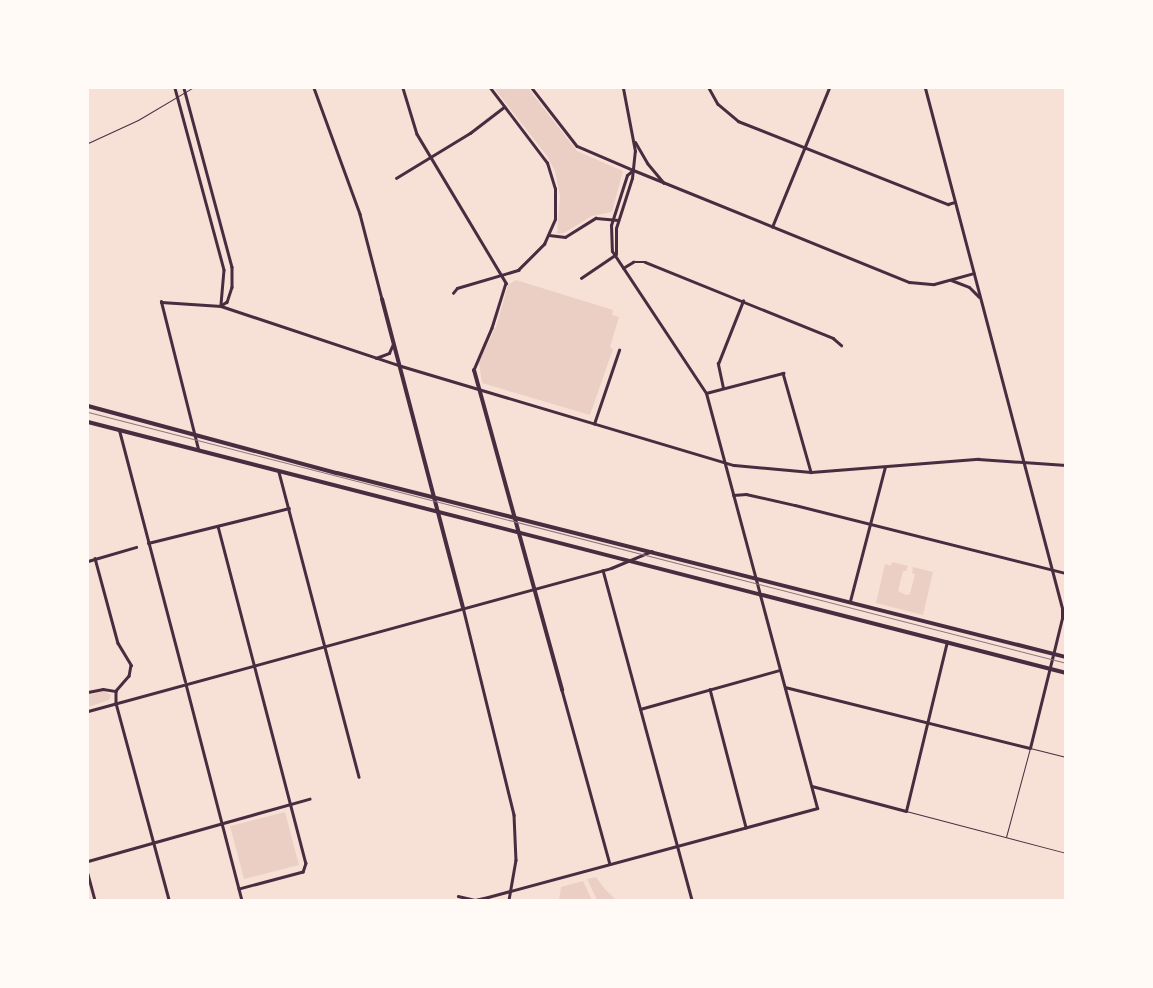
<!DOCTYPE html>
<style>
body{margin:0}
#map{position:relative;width:1153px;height:988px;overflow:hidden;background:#f7e1d7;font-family:Helvetica,sans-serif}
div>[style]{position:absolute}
.green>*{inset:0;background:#ebcfc5}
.service>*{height:1px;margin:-0.5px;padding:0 0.5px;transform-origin:0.5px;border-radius:0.5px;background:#4a2c40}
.minor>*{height:2.5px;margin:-1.25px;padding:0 1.25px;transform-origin:1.25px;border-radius:1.25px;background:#4a2c40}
.tertiary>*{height:3px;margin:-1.5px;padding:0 1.5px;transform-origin:1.5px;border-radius:1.5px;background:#4a2c40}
.secondary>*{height:4px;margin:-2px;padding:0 2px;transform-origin:2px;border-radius:2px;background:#4a2c40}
.tram>*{height:1px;margin:-0.5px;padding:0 0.5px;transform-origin:0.5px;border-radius:0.5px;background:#8f747c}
span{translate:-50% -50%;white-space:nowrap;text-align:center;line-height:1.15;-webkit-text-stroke:4px #fffaf5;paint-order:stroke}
.frame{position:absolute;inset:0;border:89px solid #fffaf5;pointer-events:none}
</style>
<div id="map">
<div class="green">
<div style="clip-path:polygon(494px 88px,528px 88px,577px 151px,623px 171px,612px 212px,592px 216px,564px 233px,557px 234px,560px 196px,555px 171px,547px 156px)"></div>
<div style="clip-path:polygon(516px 280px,613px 310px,612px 315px,619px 317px,610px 347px,613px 349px,590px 415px,482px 383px,479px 362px,497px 324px,508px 285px)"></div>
<div style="clip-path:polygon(892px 562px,908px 566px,906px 571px,903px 571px,898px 591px,906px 595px,910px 594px,915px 574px,912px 573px,913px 567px,933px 572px,923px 615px,876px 603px,885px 564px,891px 566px)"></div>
<div style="clip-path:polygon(104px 691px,111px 695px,109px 700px,88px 707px,88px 695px)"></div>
<div style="clip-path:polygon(285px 812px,299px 865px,244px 879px,230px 826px)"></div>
<div style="clip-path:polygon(596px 877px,604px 888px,616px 900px,597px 900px,587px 879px)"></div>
<div style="clip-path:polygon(583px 881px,592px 900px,559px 900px,561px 887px)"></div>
</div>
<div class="service">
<div style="left:88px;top:143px;width:55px;rotate:-24.7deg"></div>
<div style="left:138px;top:120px;width:63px;rotate:-30.7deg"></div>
<div style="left:906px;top:811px;width:165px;rotate:14.7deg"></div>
<div style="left:1006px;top:837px;width:92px;rotate:-74.9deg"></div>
<div style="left:1030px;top:748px;width:37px;rotate:14deg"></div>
</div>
<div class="minor">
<div style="left:175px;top:88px;width:188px;rotate:74.9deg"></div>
<div style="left:224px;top:270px;width:36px;rotate:95deg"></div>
<div style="left:184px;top:88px;width:185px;rotate:75deg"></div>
<div style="left:232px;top:267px;width:20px;rotate:90deg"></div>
<div style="left:232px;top:287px;width:16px;rotate:108deg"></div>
<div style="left:227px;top:302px;width:7px;rotate:146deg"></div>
<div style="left:314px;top:88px;width:134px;rotate:69.9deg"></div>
<div style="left:360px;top:214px;width:88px;rotate:75.5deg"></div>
<div style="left:403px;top:88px;width:48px;rotate:73.1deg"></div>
<div style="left:417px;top:134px;width:174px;rotate:59.1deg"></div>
<div style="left:506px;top:283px;width:47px;rotate:107.3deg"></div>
<div style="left:492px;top:328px;width:46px;rotate:113.2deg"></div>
<div style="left:532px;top:88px;width:73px;rotate:52.2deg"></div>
<div style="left:577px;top:146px;width:61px;rotate:23.2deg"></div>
<div style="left:709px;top:88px;width:18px;rotate:61deg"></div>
<div style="left:718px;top:104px;width:26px;rotate:40deg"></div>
<div style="left:738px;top:121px;width:226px;rotate:21.6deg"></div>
<div style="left:948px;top:204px;width:7px;rotate:-16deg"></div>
<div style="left:396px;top:178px;width:87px;rotate:-31.3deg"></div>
<div style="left:470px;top:133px;width:43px;rotate:-37.4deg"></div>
<div style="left:772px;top:227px;width:150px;rotate:-67.7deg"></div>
<div style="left:549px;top:235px;width:16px;rotate:7deg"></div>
<div style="left:565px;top:237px;width:36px;rotate:-32deg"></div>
<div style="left:596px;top:218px;width:22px;rotate:5deg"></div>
<div style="left:623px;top:268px;width:12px;rotate:-31deg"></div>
<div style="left:633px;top:262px;width:12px"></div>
<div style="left:645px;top:262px;width:203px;rotate:22deg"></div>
<div style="left:833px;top:338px;width:11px;rotate:41deg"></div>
<div style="left:581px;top:278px;width:41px;rotate:-34.1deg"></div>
<div style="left:453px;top:293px;width:6px;rotate:-51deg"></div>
<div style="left:457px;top:288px;width:64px;rotate:-16.4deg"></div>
<div style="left:518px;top:270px;width:37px;rotate:-45deg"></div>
<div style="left:544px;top:244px;width:27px;rotate:-66deg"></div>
<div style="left:555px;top:219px;width:30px;rotate:-90deg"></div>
<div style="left:555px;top:189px;width:27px;rotate:-107deg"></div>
<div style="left:547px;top:163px;width:94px;rotate:-127.2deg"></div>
<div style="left:376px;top:358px;width:14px;rotate:-21deg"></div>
<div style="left:389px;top:353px;width:10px;rotate:-66deg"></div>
<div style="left:723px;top:388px;width:25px;rotate:-102deg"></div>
<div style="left:718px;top:364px;width:68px;rotate:-68.4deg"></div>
<div style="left:706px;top:393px;width:80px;rotate:-14.6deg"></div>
<div style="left:783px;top:373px;width:103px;rotate:74.2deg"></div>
<div style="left:594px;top:424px;width:78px;rotate:-71.3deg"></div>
<div style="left:198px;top:449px;width:152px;rotate:-104.1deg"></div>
<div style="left:161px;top:302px;width:60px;rotate:3.8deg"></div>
<div style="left:221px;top:306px;width:190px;rotate:18.4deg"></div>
<div style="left:279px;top:472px;width:315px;rotate:75.3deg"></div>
<div style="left:733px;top:495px;width:13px;rotate:-4deg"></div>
<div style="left:746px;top:494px;width:50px;rotate:12.7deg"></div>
<div style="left:795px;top:505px;width:279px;rotate:14.1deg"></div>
<div style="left:218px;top:526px;width:348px;rotate:75.4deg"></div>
<div style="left:306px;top:863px;width:9px;rotate:108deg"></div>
<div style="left:303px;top:872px;width:66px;rotate:165.1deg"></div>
<div style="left:148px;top:543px;width:145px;rotate:-13.9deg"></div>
<div style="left:95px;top:558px;width:88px;rotate:74.9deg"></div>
<div style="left:118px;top:643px;width:26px;rotate:59deg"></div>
<div style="left:131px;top:665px;width:11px;rotate:100deg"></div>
<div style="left:129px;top:676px;width:20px;rotate:131deg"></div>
<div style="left:116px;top:691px;width:12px;rotate:90deg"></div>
<div style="left:116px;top:703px;width:204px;rotate:74.9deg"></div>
<div style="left:88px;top:561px;width:50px;rotate:-16.3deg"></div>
<div style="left:603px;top:570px;width:342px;rotate:74.9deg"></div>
<div style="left:850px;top:601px;width:138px;rotate:-75.4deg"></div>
<div style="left:463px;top:607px;width:214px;rotate:76.2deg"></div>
<div style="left:514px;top:815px;width:45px;rotate:87.5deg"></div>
<div style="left:516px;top:860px;width:41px;rotate:99.9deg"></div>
<div style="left:186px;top:684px;width:223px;rotate:75.5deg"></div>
<div style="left:785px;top:687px;width:252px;rotate:14deg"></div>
<div style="left:1030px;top:748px;width:92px;rotate:-76.1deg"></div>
<div style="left:710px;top:689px;width:143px;rotate:75.4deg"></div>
<div style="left:562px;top:690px;width:180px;rotate:74.6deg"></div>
<div style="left:88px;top:692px;width:15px;rotate:-11deg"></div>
<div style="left:103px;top:689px;width:13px;rotate:9deg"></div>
<div style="left:640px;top:709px;width:145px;rotate:-15.6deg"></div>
<div style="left:812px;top:786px;width:97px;rotate:14.9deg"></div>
<div style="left:906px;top:811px;width:174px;rotate:-76.4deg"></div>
<div style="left:88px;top:861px;width:230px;rotate:-15.7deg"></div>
<div style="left:88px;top:874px;width:27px;rotate:75deg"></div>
<div style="left:458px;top:896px;width:17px;rotate:13deg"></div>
<div style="left:475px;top:900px;width:13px;rotate:-13deg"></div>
<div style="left:488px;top:897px;width:341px;rotate:-15.1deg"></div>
<div style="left:817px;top:808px;width:220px;rotate:-105deg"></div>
</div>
<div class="tertiary">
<div style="left:925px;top:88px;width:538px;rotate:75.24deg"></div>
<div style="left:1062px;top:608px;width:10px;rotate:90deg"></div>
<div style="left:1062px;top:618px;width:42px;rotate:103.7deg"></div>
<div style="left:635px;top:142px;width:24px;rotate:60deg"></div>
<div style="left:647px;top:163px;width:26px;rotate:50deg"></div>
<div style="left:633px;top:170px;width:8px;rotate:140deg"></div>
<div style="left:627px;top:175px;width:52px;rotate:107.7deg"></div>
<div style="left:611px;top:225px;width:26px;rotate:88deg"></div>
<div style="left:612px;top:251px;width:170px;rotate:56.5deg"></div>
<div style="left:706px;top:393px;width:209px;rotate:75deg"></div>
<div style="left:633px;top:170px;width:298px;rotate:22.1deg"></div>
<div style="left:909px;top:282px;width:25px;rotate:5deg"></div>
<div style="left:934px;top:284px;width:41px;rotate:-15.4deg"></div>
<div style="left:616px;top:254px;width:26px;rotate:-90deg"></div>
<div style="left:616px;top:228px;width:52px;rotate:-72.3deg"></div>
<div style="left:632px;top:178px;width:27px;rotate:-84deg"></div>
<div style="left:635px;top:151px;width:64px;rotate:-100.8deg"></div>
<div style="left:951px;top:280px;width:19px;rotate:21deg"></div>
<div style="left:969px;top:287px;width:14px;rotate:45deg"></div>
<div style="left:401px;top:366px;width:347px;rotate:16.6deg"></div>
<div style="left:734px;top:465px;width:77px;rotate:5.2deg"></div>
<div style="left:811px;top:472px;width:168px;rotate:-4.5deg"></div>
<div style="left:978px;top:459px;width:88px;rotate:3.9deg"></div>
<div style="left:119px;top:430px;width:260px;rotate:75.3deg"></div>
<div style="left:88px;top:711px;width:542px;rotate:-15.29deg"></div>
<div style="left:611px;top:568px;width:44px;rotate:-22.5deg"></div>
</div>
<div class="secondary">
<div style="left:382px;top:299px;width:318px;rotate:75.3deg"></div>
<div style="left:474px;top:370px;width:332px;rotate:74.6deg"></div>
<div style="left:88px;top:406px;width:258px;rotate:15.1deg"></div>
<div style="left:337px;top:473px;width:752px;rotate:14.17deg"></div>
<div style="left:88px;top:422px;width:1010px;rotate:14.39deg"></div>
</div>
<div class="tram">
<div style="left:88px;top:412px;width:1010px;rotate:14.39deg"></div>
</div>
<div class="frame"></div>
</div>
